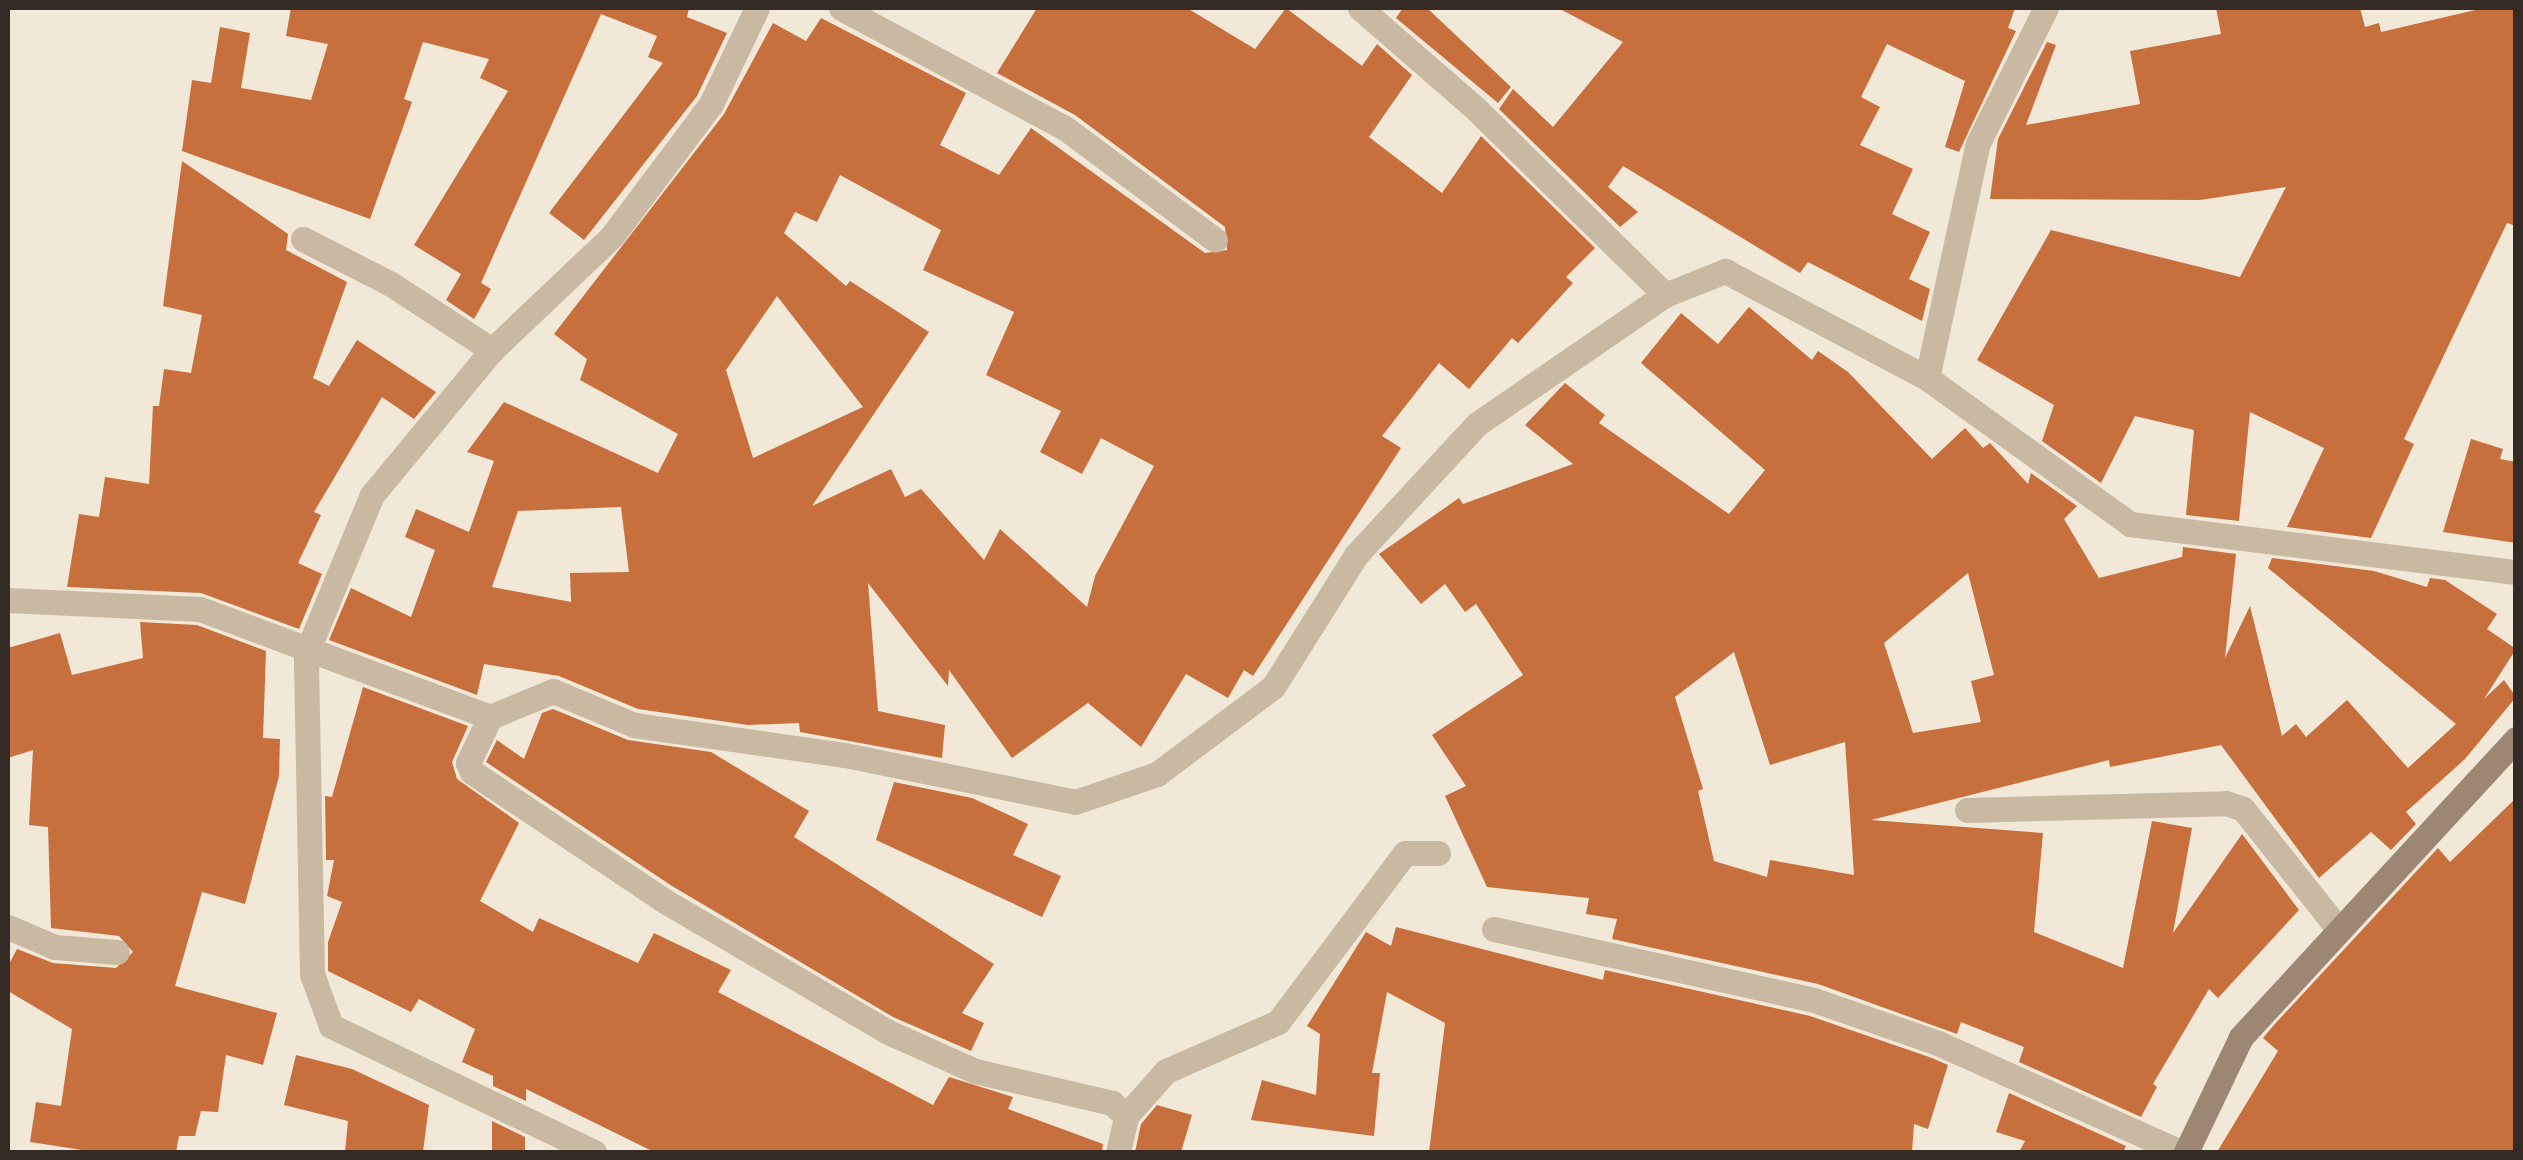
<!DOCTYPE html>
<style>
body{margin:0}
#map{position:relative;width:2523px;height:1160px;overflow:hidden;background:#f1e8d7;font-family:Raleway,sans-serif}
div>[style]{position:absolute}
.building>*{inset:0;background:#c86f3e}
.street>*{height:25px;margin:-12.5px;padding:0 12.5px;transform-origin:12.5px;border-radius:12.5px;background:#c9b9a3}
.secondary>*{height:25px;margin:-12.5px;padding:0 12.5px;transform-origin:12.5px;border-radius:12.5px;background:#9c8774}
span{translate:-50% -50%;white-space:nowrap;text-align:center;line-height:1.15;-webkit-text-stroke:8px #f9f1e3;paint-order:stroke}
.frame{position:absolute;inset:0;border:10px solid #342b25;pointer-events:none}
</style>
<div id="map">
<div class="building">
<div style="clip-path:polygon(291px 8px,689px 8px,687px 17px,727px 33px,697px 96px,584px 240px,549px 213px,663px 63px,648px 57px,657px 36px,601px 14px,481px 283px,491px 289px,474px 319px,446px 300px,461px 274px,414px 245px,508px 91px,480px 78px,489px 59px,423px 42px,404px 99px,412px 102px,370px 219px,182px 151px,192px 80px,211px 83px,220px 27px,250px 33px,241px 88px,311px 100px,328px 44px,286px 36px)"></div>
<div style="clip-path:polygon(evenodd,1037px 8px,1187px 8px,1255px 49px,1286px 8px,1362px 66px,1377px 44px,1412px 75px,1369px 137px,1442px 193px,1481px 136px,1595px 248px,1566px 277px,1573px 283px,1518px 343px,1512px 338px,1469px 389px,1439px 363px,1382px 436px,1401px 448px,1253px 676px,1244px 670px,1228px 698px,1186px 674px,1141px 747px,1088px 703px,1012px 758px,949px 670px,948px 686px,868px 583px,878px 711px,945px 725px,942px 758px,800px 732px,799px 723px,748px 725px,638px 709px,559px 676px,484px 664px,477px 695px,329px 640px,351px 588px,411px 617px,435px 550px,405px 537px,416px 509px,469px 532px,494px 461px,467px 452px,504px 402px,658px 473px,678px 434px,580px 380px,587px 359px,554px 334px,724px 114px,773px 23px,806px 41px,821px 18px,966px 93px,940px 145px,999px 175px,1031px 128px,1205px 253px,1227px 250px,1225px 227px,1075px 115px,997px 73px,1037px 8px,840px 175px,941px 230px,923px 270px,1014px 312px,986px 375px,1061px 411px,1040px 452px,1082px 474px,1101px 438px,1154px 466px,1095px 576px,1087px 607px,1000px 529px,984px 560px,921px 489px,905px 497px,891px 469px,812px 506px,929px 332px,850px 281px,846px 286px,784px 233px,795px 212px,817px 222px,840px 175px,1037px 8px,777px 296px,863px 407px,753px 458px,726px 370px,777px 296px,1037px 8px,621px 507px,629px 572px,570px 573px,571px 602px,492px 587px,518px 511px,621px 507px)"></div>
<div style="clip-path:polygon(1403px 8px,1427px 8px,1511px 87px,1498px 103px,1396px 18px)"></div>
<div style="clip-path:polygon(1558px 8px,2015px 8px,2008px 28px,2016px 31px,1959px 152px,1945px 147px,1965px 81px,1887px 44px,1861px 97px,1880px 107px,1860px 145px,1913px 169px,1892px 214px,1930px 232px,1909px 279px,1930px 289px,1922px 321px,1808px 262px,1800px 273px,1623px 166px,1608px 187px,1638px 212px,1620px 227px,1499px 109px,1513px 89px,1553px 127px,1623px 42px)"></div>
<div style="clip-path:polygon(2216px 8px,2360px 8px,2365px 27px,2379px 23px,2381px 32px,2484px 8px,2516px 8px,2516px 226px,2507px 223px,2404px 439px,2414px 444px,2371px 538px,2287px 527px,2324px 448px,2250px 412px,2239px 521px,2186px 515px,2194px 430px,2135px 416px,2101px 483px,2042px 441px,2054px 405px,1977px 360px,2051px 230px,2240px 277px,2286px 187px,2200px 200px,1990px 199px,1998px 139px,2047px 42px,2056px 45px,2026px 125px,2140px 104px,2130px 51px,2221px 34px)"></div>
<div style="clip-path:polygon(182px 161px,288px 234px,286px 250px,347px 282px,313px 378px,329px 386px,357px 340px,436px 392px,414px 419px,382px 397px,314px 512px,321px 515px,298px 563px,322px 574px,299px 629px,201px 593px,67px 587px,79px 514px,99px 517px,105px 477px,149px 484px,153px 406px,159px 406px,164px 369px,191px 373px,202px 315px,163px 306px)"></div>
<div style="clip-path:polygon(evenodd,1749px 307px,1812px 360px,1818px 351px,1848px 372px,1932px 459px,1965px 428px,1983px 448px,1990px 443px,2028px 484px,2031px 473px,2077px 506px,2064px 519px,2099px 578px,2182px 557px,2183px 547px,2236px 554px,2225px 658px,2250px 606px,2282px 736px,2296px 724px,2306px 737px,2347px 700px,2408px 768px,2456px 724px,2268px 568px,2272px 558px,2374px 571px,2427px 587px,2430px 578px,2445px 580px,2497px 614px,2487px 629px,2516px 649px,2484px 699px,2504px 680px,2516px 697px,2465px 759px,2406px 812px,2416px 824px,2391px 850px,2371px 832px,2319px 878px,2221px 745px,2110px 767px,2109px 760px,1871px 820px,2043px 833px,2034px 932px,2123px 968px,2152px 821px,2192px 828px,2173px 933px,2242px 834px,2299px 910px,2218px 998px,2209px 989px,2153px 1084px,2157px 1087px,2141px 1117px,2019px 1062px,2024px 1047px,1961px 1022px,1957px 1034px,1818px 984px,1612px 939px,1617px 919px,1586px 914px,1589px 898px,1487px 887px,1445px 796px,1466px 786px,1432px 735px,1523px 675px,1476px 604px,1465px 612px,1445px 584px,1421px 604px,1379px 554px,1459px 498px,1463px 504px,1573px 464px,1525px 425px,1565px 383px,1605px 415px,1599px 423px,1729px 514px,1765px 470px,1641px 363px,1681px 313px,1718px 344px,1749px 307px,1968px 573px,1994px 675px,1971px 681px,1981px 722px,1913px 733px,1884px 643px,1968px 573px,1749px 307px,1734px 652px,1770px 765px,1845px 742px,1854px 875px,1770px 860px,1767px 877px,1714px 861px,1698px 791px,1703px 789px,1675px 697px,1734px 652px)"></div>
<div style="clip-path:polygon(2471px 439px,2503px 449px,2500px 459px,2516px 462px,2516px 543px,2443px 532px)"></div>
<div style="clip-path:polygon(140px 622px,197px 625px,266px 651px,263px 738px,280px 739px,279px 776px,245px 904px,202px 892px,175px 986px,277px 1013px,263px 1065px,226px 1055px,218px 1112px,201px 1111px,195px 1136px,179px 1136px,176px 1152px,95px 1152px,30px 1142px,36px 1102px,61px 1106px,72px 1029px,8px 991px,8px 966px,17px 949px,53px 963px,116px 968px,133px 952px,119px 936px,51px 928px,48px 827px,29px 825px,33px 750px,8px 758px,8px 648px,60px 633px,72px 675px,143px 658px)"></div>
<div style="clip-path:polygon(363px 687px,468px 726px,452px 762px,457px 779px,519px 823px,480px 901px,533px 932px,539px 918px,638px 963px,654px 933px,731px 970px,718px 992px,933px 1105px,949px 1077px,1013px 1097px,1008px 1109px,1103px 1144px,1102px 1152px,654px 1152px,526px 1089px,526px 1101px,493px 1086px,493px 1076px,462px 1062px,475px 1029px,419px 999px,411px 1012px,328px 971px,328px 942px,342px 902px,327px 896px,334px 860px,326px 860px,325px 796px,332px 797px)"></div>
<div style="clip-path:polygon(553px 709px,628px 740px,711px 752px,809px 811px,794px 837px,994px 964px,962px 1013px,984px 1023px,971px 1051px,893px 1017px,672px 886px,486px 762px,497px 740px,524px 759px,542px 713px)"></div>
<div style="clip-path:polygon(894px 782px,972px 798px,1028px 824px,1013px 855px,1061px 876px,1042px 917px,876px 840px)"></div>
<div style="clip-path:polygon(2516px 798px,2516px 1152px,2217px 1152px,2278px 1051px,2263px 1038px,2273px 1026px,2438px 848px,2450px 862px)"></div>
<div style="clip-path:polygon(1396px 927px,1603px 980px,1605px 970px,1810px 1016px,1932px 1058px,1948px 1065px,1928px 1129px,1914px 1124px,1912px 1152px,1429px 1152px,1445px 1023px,1387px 992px,1372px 1073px,1380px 1073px,1374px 1136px,1251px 1120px,1262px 1080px,1316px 1095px,1320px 1034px,1307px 1026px,1366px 932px,1391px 946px)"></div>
<div style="clip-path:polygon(296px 1055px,352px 1069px,429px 1105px,423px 1152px,345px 1152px,348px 1121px,284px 1105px)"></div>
<div style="clip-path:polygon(2009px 1093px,2126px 1146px,2123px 1152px,2019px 1152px,2025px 1141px,1996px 1132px)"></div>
<div style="clip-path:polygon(1157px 1105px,1192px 1115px,1181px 1152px,1135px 1152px,1141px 1124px)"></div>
<div style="clip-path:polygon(492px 1121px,525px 1137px,525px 1151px,492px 1150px)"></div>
</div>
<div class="street">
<div style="left:841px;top:8px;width:254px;rotate:28.2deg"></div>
<div style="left:1065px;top:128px;width:187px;rotate:36.7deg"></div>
<div style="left:1360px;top:8px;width:152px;rotate:41deg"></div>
<div style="left:1475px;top:108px;width:267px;rotate:44.5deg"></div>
<div style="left:303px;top:239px;width:99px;rotate:27.1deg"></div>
<div style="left:391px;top:284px;width:121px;rotate:33.2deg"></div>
<div style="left:1927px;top:378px;width:240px;rotate:-77.8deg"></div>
<div style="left:1978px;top:143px;width:151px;rotate:-63.3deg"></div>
<div style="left:8px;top:600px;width:192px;rotate:2.7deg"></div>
<div style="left:200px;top:609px;width:309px;rotate:20.4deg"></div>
<div style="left:490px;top:717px;width:68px;rotate:-22.4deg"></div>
<div style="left:553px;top:691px;width:88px;rotate:22.8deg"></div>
<div style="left:634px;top:725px;width:213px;rotate:8.1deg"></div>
<div style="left:845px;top:755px;width:235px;rotate:11.5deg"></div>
<div style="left:1075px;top:802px;width:87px;rotate:-18.9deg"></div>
<div style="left:1157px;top:774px;width:145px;rotate:-36.9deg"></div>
<div style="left:1273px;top:687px;width:156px;rotate:-57.8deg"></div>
<div style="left:1356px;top:555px;width:178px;rotate:-47.3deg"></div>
<div style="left:1477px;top:424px;width:228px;rotate:-34.5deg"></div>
<div style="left:1665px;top:295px;width:65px;rotate:-21.8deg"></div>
<div style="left:1725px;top:271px;width:229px;rotate:27.9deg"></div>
<div style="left:1927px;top:378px;width:250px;rotate:35.7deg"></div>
<div style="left:2130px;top:524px;width:389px;rotate:7.1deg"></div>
<div style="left:490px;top:717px;width:51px;rotate:115.6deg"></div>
<div style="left:468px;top:763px;width:10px;rotate:66deg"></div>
<div style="left:472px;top:772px;width:230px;rotate:33.8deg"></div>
<div style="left:663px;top:900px;width:259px;rotate:30.4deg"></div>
<div style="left:886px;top:1031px;width:98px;rotate:24.2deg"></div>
<div style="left:975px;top:1071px;width:141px;rotate:13.1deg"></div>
<div style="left:1112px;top:1103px;width:19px;rotate:43deg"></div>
<div style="left:1967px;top:810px;width:259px;rotate:-1.5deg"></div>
<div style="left:2226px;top:803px;width:18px;rotate:19deg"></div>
<div style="left:2243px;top:809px;width:151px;rotate:51.5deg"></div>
<div style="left:8px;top:927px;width:51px;rotate:23.1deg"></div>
<div style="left:55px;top:947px;width:62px;rotate:4.6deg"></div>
<div style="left:1494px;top:929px;width:328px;rotate:12.5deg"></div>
<div style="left:1814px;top:1000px;width:131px;rotate:19.1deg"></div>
<div style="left:1938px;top:1043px;width:265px;rotate:24.2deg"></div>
<div style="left:594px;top:1152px;width:292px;rotate:-154.4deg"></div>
<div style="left:331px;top:1026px;width:55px;rotate:-110.1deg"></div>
<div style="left:312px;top:974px;width:320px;rotate:-91.1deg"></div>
<div style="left:306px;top:654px;width:172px;rotate:-67.5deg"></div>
<div style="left:372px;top:495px;width:188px;rotate:-50.4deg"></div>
<div style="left:492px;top:350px;width:166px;rotate:-43.5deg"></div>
<div style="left:612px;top:236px;width:165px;rotate:-53.1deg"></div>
<div style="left:711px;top:104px;width:106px;rotate:-64.4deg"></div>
<div style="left:1118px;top:1152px;width:37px;rotate:-77deg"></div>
<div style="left:1126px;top:1116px;width:60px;rotate:-48.4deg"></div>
<div style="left:1166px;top:1071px;width:122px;rotate:-23.6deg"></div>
<div style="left:1278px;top:1022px;width:211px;rotate:-53.1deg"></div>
<div style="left:1405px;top:853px;width:33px"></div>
</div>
<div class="secondary">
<div style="left:2186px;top:1152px;width:127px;rotate:-64.4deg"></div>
<div style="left:2241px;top:1037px;width:405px;rotate:-47.3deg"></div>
</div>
<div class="frame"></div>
</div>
